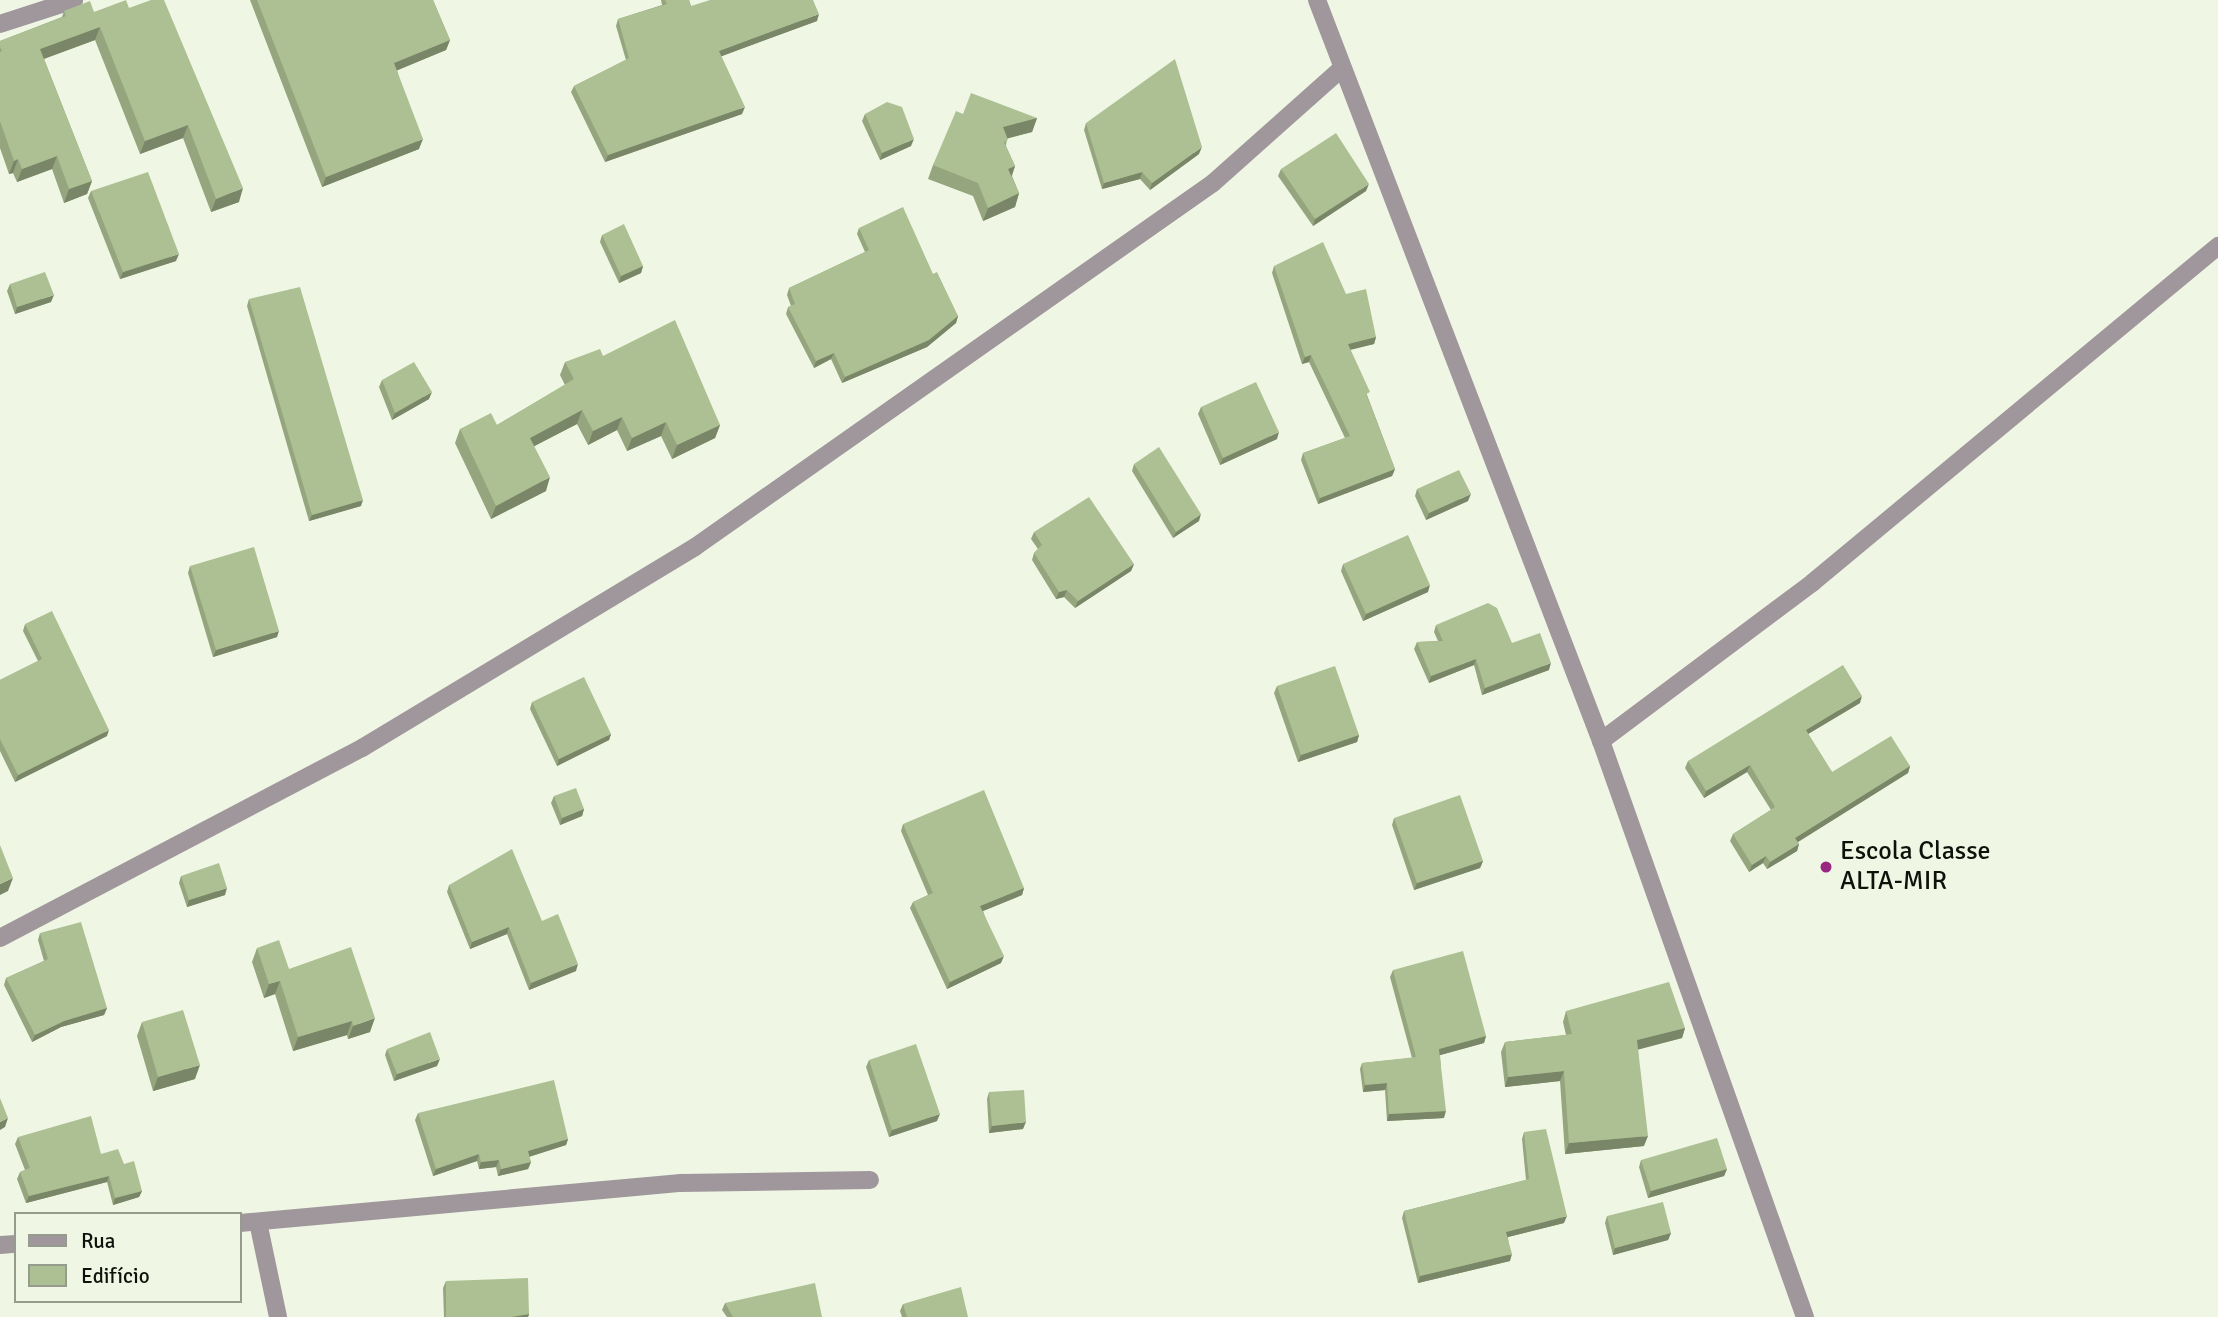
<!DOCTYPE html>
<meta charset="utf-8">
<style>
body{margin:0}
#map{position:relative;width:2218px;height:1317px;overflow:hidden;background:#eff7e4;font-family:Signika,sans-serif}
div>[style]{position:absolute}
.street>*{height:18px;margin:-9px;padding:0 9px;transform-origin:9px;border-radius:9px;background:#a0979d}
.wall>*{inset:0;background:#95a57e}
.shaded-wall>*{inset:0;background:#798667}
.building>*{inset:0;background:#adc093}
.dots>*{width:19px;height:19px;translate:-50% -50%;box-sizing:border-box;border:4px solid #eff7e4;border-radius:50%}
span{translate:-50% -50%;white-space:nowrap;text-align:center;line-height:1.15;-webkit-text-stroke:5px #eff7e4;paint-order:stroke}
.poi-label{font-size:26px;color:#0f120b}
.left{translate:0 -50%;text-align:left}
.legend{position:absolute;left:14px;top:1212px;width:228px;height:91px;box-sizing:border-box;background:#eff7e4;border:2px solid #959b8d;margin:0;padding:9px 12px;list-style:none;font-size:21px;color:#0f120b}
.legend li{display:flex;align-items:center;gap:14px;height:35px}
.legend b{width:35px;border:2px solid #959b8d}
</style>
<div id="map">
<div class="street">
<div style="left:1317px;top:0;width:794px;rotate:69.03deg"></div>
<div style="left:1601px;top:741px;width:611px;rotate:70.5deg"></div>
<div style="left:0;top:24px;width:78px;rotate:-18deg"></div>
<div style="left:1601px;top:741px;width:264px;rotate:-36.8deg"></div>
<div style="left:1812px;top:583px;width:528px;rotate:-39.69deg"></div>
<div style="left:0;top:938px;width:409px;rotate:-27.7deg"></div>
<div style="left:362px;top:748px;width:389px;rotate:-31.1deg"></div>
<div style="left:695px;top:547px;width:633px;rotate:-35.1deg"></div>
<div style="left:1213px;top:183px;width:173px;rotate:-41.7deg"></div>
<div style="left:258px;top:1222px;width:97px;rotate:78.1deg"></div>
<div style="left:240px;top:1223px;width:443px;rotate:-5.2deg"></div>
<div style="left:681px;top:1183px;width:189px;rotate:-0.9deg"></div>
<div style="left:0;top:1245px;width:16px;rotate:-4deg"></div>
</div>
<div class="wall">
<div style="clip-path:polygon(250px 0,433px 0,450px 40px,446px 50px,397px 70px,419px 149px,322px 187px)"></div>
<div style="clip-path:polygon(661px 0,689px 0,691px 6px,817px 21px,721px 56px,742px 114px,605px 162px,571px 92px,574px 86px,626px 60px,616px 26px,618px 19px,662px 5px)"></div>
<div style="clip-path:polygon(129px 8px,239px 202px,211px 212px,183px 138px,140px 154px,95px 40px,44px 59px,92px 181px,87px 194px,64px 203px,52px 169px,17px 182px,13px 173px,9px 174px,0 148px,0 41px,62px 17px,64px 11px,94px 12px)"></div>
<div style="clip-path:polygon(865px 114px,911px 146px,880px 160px,862px 121px)"></div>
<div style="clip-path:polygon(963px 114px,1037px 118px,1032px 132px,1007px 138px,1006px 146px,1015px 166px,1012px 176px,1019px 193px,1015px 207px,983px 221px,973px 196px,928px 179px,933px 165px)"></div>
<div style="clip-path:polygon(1086px 123px,1199px 154px,1150px 190px,1140px 179px,1102px 189px,1084px 130px)"></div>
<div style="clip-path:polygon(1281px 169px,1366px 191px,1313px 226px,1278px 176px)"></div>
<div style="clip-path:polygon(91px 191px,176px 261px,120px 279px,88px 198px)"></div>
<div style="clip-path:polygon(859px 228px,933px 274px,958px 316px,956px 323px,927px 347px,842px 383px,831px 359px,814px 368px,786px 314px,788px 307px,791px 306px,787px 295px,789px 288px,865px 252px,857px 234px)"></div>
<div style="clip-path:polygon(602px 235px,643px 266px,641px 273px,619px 283px,600px 242px)"></div>
<div style="clip-path:polygon(1274px 266px,1346px 294px,1376px 337px,1374px 344px,1350px 350px,1395px 469px,1392px 476px,1318px 504px,1301px 460px,1303px 453px,1345px 438px,1309px 362px,1302px 364px,1272px 273px)"></div>
<div style="clip-path:polygon(10px 284px,51px 302px,15px 314px,7px 291px)"></div>
<div style="clip-path:polygon(249px 299px,361px 506px,309px 521px,247px 306px)"></div>
<div style="clip-path:polygon(603px 356px,720px 425px,715px 438px,672px 459px,661px 436px,627px 451px,617px 430px,588px 445px,577px 424px,534px 446px,546px 491px,491px 519px,455px 443px,460px 429px,497px 425px,565px 385px,560px 375px,565px 362px)"></div>
<div style="clip-path:polygon(382px 380px,429px 399px,392px 420px,379px 387px)"></div>
<div style="clip-path:polygon(1201px 407px,1277px 439px,1220px 465px,1198px 414px)"></div>
<div style="clip-path:polygon(1134px 464px,1199px 521px,1173px 538px,1132px 471px)"></div>
<div style="clip-path:polygon(1417px 489px,1468px 501px,1426px 520px,1415px 496px)"></div>
<div style="clip-path:polygon(1034px 532px,1134px 564px,1131px 571px,1075px 608px,1064px 597px,1056px 599px,1032px 560px,1034px 553px,1038px 549px,1031px 539px)"></div>
<div style="clip-path:polygon(1343px 564px,1428px 592px,1363px 621px,1341px 571px)"></div>
<div style="clip-path:polygon(190px 566px,277px 637px,213px 657px,188px 573px)"></div>
<div style="clip-path:polygon(25px 624px,107px 736px,15px 782px,0 751px,0 680px,38px 661px,23px 631px)"></div>
<div style="clip-path:polygon(1436px 625px,1512px 643px,1549px 670px,1482px 695px,1474px 665px,1429px 683px,1414px 649px,1417px 642px,1438px 641px,1434px 632px)"></div>
<div style="clip-path:polygon(1277px 686px,1359px 735px,1357px 742px,1298px 762px,1274px 693px)"></div>
<div style="clip-path:polygon(532px 702px,611px 734px,609px 740px,557px 766px,530px 709px)"></div>
<div style="clip-path:polygon(1860px 703px,1808px 734px,1832px 772px,1910px 766px,1908px 773px,1798px 842px,1799px 844px,1797px 851px,1767px 869px,1763px 863px,1749px 872px,1730px 841px,1733px 834px,1771px 810px,1747px 772px,1704px 798px,1685px 768px,1688px 761px)"></div>
<div style="clip-path:polygon(554px 796px,584px 809px,582px 816px,560px 825px,551px 803px)"></div>
<div style="clip-path:polygon(1394px 818px,1483px 861px,1480px 868px,1414px 890px,1392px 825px)"></div>
<div style="clip-path:polygon(903px 824px,1024px 888px,1022px 895px,983px 911px,1001px 963px,947px 989px,910px 908px,913px 902px,928px 895px,901px 831px)"></div>
<div style="clip-path:polygon(181px 876px,225px 895px,187px 907px,179px 883px)"></div>
<div style="clip-path:polygon(449px 885px,542px 921px,576px 971px,529px 990px,507px 934px,470px 949px,447px 892px)"></div>
<div style="clip-path:polygon(40px 933px,107px 1008px,104px 1015px,61px 1027px,32px 1042px,4px 985px,6px 978px,44px 961px,38px 940px)"></div>
<div style="clip-path:polygon(257px 948px,370px 1032px,348px 1039px,347px 1035px,293px 1051px,275px 994px,264px 998px,252px 962px)"></div>
<div style="clip-path:polygon(1393px 970px,1486px 1036px,1484px 1043px,1440px 1055px,1444px 1118px,1387px 1121px,1385px 1090px,1363px 1092px,1360px 1069px,1362px 1063px,1412px 1058px,1390px 977px)"></div>
<div style="clip-path:polygon(1566px 1011px,1685px 1028px,1682px 1038px,1638px 1049px,1644px 1146px,1565px 1154px,1560px 1081px,1505px 1087px,1501px 1052px,1505px 1042px,1566px 1035px,1563px 1022px)"></div>
<div style="clip-path:polygon(142px 1022px,195px 1079px,153px 1091px,137px 1036px)"></div>
<div style="clip-path:polygon(387px 1049px,437px 1066px,394px 1081px,385px 1055px)"></div>
<div style="clip-path:polygon(869px 1060px,937px 1121px,889px 1137px,866px 1067px)"></div>
<div style="clip-path:polygon(989px 1092px,1023px 1129px,989px 1133px,987px 1099px)"></div>
<div style="clip-path:polygon(418px 1113px,568px 1139px,566px 1145px,529px 1157px,531px 1162px,528px 1169px,498px 1176px,496px 1167px,479px 1169px,477px 1161px,433px 1176px,415px 1120px)"></div>
<div style="clip-path:polygon(1524px 1132px,1564px 1223px,1508px 1237px,1510px 1261px,1418px 1283px,1402px 1218px,1404px 1211px,1526px 1180px,1522px 1139px)"></div>
<div style="clip-path:polygon(18px 1137px,101px 1154px,124px 1164px,142px 1191px,139px 1197px,113px 1205px,107px 1182px,26px 1203px,17px 1179px,20px 1172px,25px 1170px,15px 1144px)"></div>
<div style="clip-path:polygon(1641px 1160px,1727px 1169px,1724px 1176px,1648px 1198px,1639px 1167px)"></div>
<div style="clip-path:polygon(1607px 1216px,1671px 1233px,1668px 1240px,1613px 1255px,1605px 1223px)"></div>
<div style="clip-path:polygon(446px 1281px,529px 1314px,528px 1317px,444px 1317px,443px 1288px)"></div>
<div style="clip-path:polygon(725px 1303px,822px 1317px,727px 1317px,722px 1310px)"></div>
<div style="clip-path:polygon(903px 1304px,968px 1317px,902px 1317px,900px 1311px)"></div>
</div>
<div class="shaded-wall">
<div style="clip-path:polygon(819px 14px,817px 21px,717px 58px,719px 51px)"></div>
<div style="clip-path:polygon(100px 27px,95px 40px,35px 62px,40px 49px)"></div>
<div style="clip-path:polygon(450px 40px,446px 50px,391px 73px,394px 63px)"></div>
<div style="clip-path:polygon(745px 107px,742px 114px,605px 162px,608px 155px)"></div>
<div style="clip-path:polygon(1037px 118px,1032px 132px,998px 141px,1003px 127px)"></div>
<div style="clip-path:polygon(188px 125px,183px 138px,140px 154px,145px 141px)"></div>
<div style="clip-path:polygon(423px 139px,419px 149px,322px 187px,326px 177px)"></div>
<div style="clip-path:polygon(914px 139px,911px 146px,880px 160px,882px 153px)"></div>
<div style="clip-path:polygon(1202px 147px,1199px 154px,1150px 190px,1152px 183px)"></div>
<div style="clip-path:polygon(57px 156px,52px 169px,17px 182px,22px 169px)"></div>
<div style="clip-path:polygon(18px 159px,13px 173px,9px 174px,14px 161px)"></div>
<div style="clip-path:polygon(1015px 166px,1010px 180px,1008px 169px)"></div>
<div style="clip-path:polygon(1142px 172px,1140px 179px,1102px 189px,1104px 183px)"></div>
<div style="clip-path:polygon(92px 181px,87px 194px,64px 203px,69px 189px)"></div>
<div style="clip-path:polygon(1369px 184px,1366px 191px,1313px 226px,1315px 219px)"></div>
<div style="clip-path:polygon(243px 188px,239px 202px,211px 212px,216px 199px)"></div>
<div style="clip-path:polygon(1019px 193px,1015px 207px,983px 221px,988px 208px)"></div>
<div style="clip-path:polygon(179px 254px,176px 261px,120px 279px,123px 272px)"></div>
<div style="clip-path:polygon(643px 266px,641px 273px,619px 283px,621px 276px)"></div>
<div style="clip-path:polygon(54px 295px,51px 302px,15px 314px,17px 307px)"></div>
<div style="clip-path:polygon(958px 316px,956px 323px,927px 347px,842px 383px,845px 377px)"></div>
<div style="clip-path:polygon(1376px 337px,1374px 344px,1345px 351px,1348px 344px)"></div>
<div style="clip-path:polygon(834px 353px,831px 359px,814px 368px,816px 361px)"></div>
<div style="clip-path:polygon(1311px 355px,1309px 362px,1302px 364px,1305px 357px)"></div>
<div style="clip-path:polygon(432px 392px,429px 399px,392px 420px,395px 413px)"></div>
<div style="clip-path:polygon(582px 410px,577px 424px,525px 451px,530px 438px)"></div>
<div style="clip-path:polygon(622px 417px,617px 430px,588px 445px,593px 431px)"></div>
<div style="clip-path:polygon(666px 422px,661px 436px,627px 451px,632px 438px)"></div>
<div style="clip-path:polygon(720px 425px,715px 438px,672px 459px,677px 445px)"></div>
<div style="clip-path:polygon(1279px 432px,1277px 439px,1220px 465px,1223px 458px)"></div>
<div style="clip-path:polygon(1395px 469px,1392px 476px,1318px 504px,1320px 498px)"></div>
<div style="clip-path:polygon(550px 477px,546px 491px,491px 519px,496px 506px)"></div>
<div style="clip-path:polygon(1471px 494px,1468px 501px,1426px 520px,1429px 513px)"></div>
<div style="clip-path:polygon(363px 500px,361px 506px,309px 521px,312px 515px)"></div>
<div style="clip-path:polygon(1201px 514px,1199px 521px,1173px 538px,1176px 532px)"></div>
<div style="clip-path:polygon(1134px 564px,1131px 571px,1075px 608px,1078px 601px)"></div>
<div style="clip-path:polygon(1430px 585px,1428px 592px,1363px 621px,1366px 614px)"></div>
<div style="clip-path:polygon(1067px 590px,1064px 597px,1056px 599px,1059px 592px)"></div>
<div style="clip-path:polygon(279px 631px,277px 637px,213px 657px,216px 650px)"></div>
<div style="clip-path:polygon(1476px 659px,1474px 665px,1429px 683px,1431px 676px)"></div>
<div style="clip-path:polygon(1551px 663px,1549px 670px,1482px 695px,1485px 688px)"></div>
<div style="clip-path:polygon(1862px 696px,1860px 703px,1803px 737px,1806px 730px)"></div>
<div style="clip-path:polygon(109px 730px,107px 736px,15px 782px,18px 775px)"></div>
<div style="clip-path:polygon(611px 734px,609px 740px,557px 766px,559px 759px)"></div>
<div style="clip-path:polygon(1359px 735px,1357px 742px,1298px 762px,1301px 755px)"></div>
<div style="clip-path:polygon(1750px 765px,1747px 772px,1704px 798px,1706px 791px)"></div>
<div style="clip-path:polygon(1910px 766px,1908px 773px,1793px 845px,1795px 838px)"></div>
<div style="clip-path:polygon(584px 809px,582px 816px,560px 825px,562px 818px)"></div>
<div style="clip-path:polygon(1799px 844px,1797px 851px,1767px 869px,1770px 862px)"></div>
<div style="clip-path:polygon(1766px 856px,1763px 863px,1749px 872px,1752px 865px)"></div>
<div style="clip-path:polygon(1483px 861px,1480px 868px,1414px 890px,1417px 883px)"></div>
<div style="clip-path:polygon(13px 878px,8px 891px,0 895px,0 884px)"></div>
<div style="clip-path:polygon(227px 888px,225px 895px,187px 907px,189px 900px)"></div>
<div style="clip-path:polygon(1024px 888px,1022px 895px,978px 913px,980px 906px)"></div>
<div style="clip-path:polygon(509px 927px,507px 934px,470px 949px,472px 942px)"></div>
<div style="clip-path:polygon(1004px 956px,1001px 963px,947px 989px,950px 982px)"></div>
<div style="clip-path:polygon(578px 964px,576px 971px,529px 990px,531px 983px)"></div>
<div style="clip-path:polygon(280px 981px,275px 994px,264px 998px,269px 984px)"></div>
<div style="clip-path:polygon(107px 1008px,104px 1015px,61px 1027px,32px 1042px,35px 1035px,64px 1021px)"></div>
<div style="clip-path:polygon(375px 1018px,370px 1032px,348px 1039px,353px 1026px)"></div>
<div style="clip-path:polygon(352px 1021px,347px 1035px,293px 1051px,298px 1037px)"></div>
<div style="clip-path:polygon(1685px 1028px,1682px 1038px,1633px 1051px,1637px 1040px)"></div>
<div style="clip-path:polygon(1486px 1036px,1484px 1043px,1437px 1056px,1439px 1049px)"></div>
<div style="clip-path:polygon(440px 1059px,437px 1066px,394px 1081px,397px 1074px)"></div>
<div style="clip-path:polygon(200px 1065px,195px 1079px,153px 1091px,158px 1077px)"></div>
<div style="clip-path:polygon(1564px 1071px,1560px 1081px,1505px 1087px,1508px 1077px)"></div>
<div style="clip-path:polygon(1387px 1083px,1385px 1090px,1363px 1092px,1365px 1085px)"></div>
<div style="clip-path:polygon(1446px 1111px,1444px 1118px,1387px 1121px,1389px 1114px)"></div>
<div style="clip-path:polygon(940px 1114px,937px 1121px,889px 1137px,892px 1130px)"></div>
<div style="clip-path:polygon(8px 1118px,5px 1127px,0 1130px,0 1122px)"></div>
<div style="clip-path:polygon(1026px 1122px,1023px 1129px,989px 1133px,992px 1126px)"></div>
<div style="clip-path:polygon(1648px 1136px,1644px 1146px,1565px 1154px,1569px 1143px)"></div>
<div style="clip-path:polygon(568px 1139px,566px 1145px,525px 1158px,528px 1151px)"></div>
<div style="clip-path:polygon(479px 1154px,477px 1161px,433px 1176px,436px 1169px)"></div>
<div style="clip-path:polygon(499px 1160px,496px 1167px,479px 1169px,481px 1162px)"></div>
<div style="clip-path:polygon(531px 1162px,528px 1169px,498px 1176px,501px 1169px)"></div>
<div style="clip-path:polygon(1727px 1169px,1724px 1176px,1648px 1198px,1651px 1191px)"></div>
<div style="clip-path:polygon(109px 1176px,107px 1182px,26px 1203px,29px 1196px)"></div>
<div style="clip-path:polygon(142px 1191px,139px 1197px,113px 1205px,115px 1198px)"></div>
<div style="clip-path:polygon(1567px 1216px,1564px 1223px,1504px 1238px,1506px 1232px)"></div>
<div style="clip-path:polygon(1671px 1233px,1668px 1240px,1613px 1255px,1615px 1248px)"></div>
<div style="clip-path:polygon(1512px 1254px,1510px 1261px,1418px 1283px,1420px 1276px)"></div>
<div style="clip-path:polygon(529px 1314px,528px 1317px,511px 1317px)"></div>
</div>
<div class="building">
<div style="clip-path:polygon(126px 0,129px 8px,151px 0,164px 0,243px 188px,216px 199px,188px 125px,145px 141px,100px 27px,40px 49px,92px 181px,69px 189px,57px 156px,22px 169px,18px 159px,14px 161px,0 121px,0 52px,2px 51px,0 47px,0 41px,66px 16px,64px 11px,90px 1px,94px 12px)"></div>
<div style="clip-path:polygon(257px 0,433px 0,450px 40px,394px 63px,423px 139px,326px 177px)"></div>
<div style="clip-path:polygon(665px 0,689px 0,691px 6px,710px 0,813px 0,819px 14px,719px 51px,745px 107px,608px 155px,574px 86px,629px 58px,618px 19px,667px 4px)"></div>
<div style="clip-path:polygon(1175px 59px,1202px 147px,1152px 183px,1142px 172px,1104px 183px,1086px 123px)"></div>
<div style="clip-path:polygon(971px 93px,1037px 118px,1003px 127px,1008px 140px,1004px 142px,1015px 166px,1008px 169px,1019px 193px,988px 208px,978px 183px,933px 165px,956px 111px,963px 114px)"></div>
<div style="clip-path:polygon(887px 102px,902px 107px,914px 139px,882px 153px,865px 114px)"></div>
<div style="clip-path:polygon(1336px 133px,1369px 184px,1315px 219px,1281px 169px)"></div>
<div style="clip-path:polygon(148px 172px,179px 254px,123px 272px,91px 191px)"></div>
<div style="clip-path:polygon(903px 207px,933px 274px,937px 272px,958px 316px,929px 340px,845px 377px,834px 353px,816px 361px,788px 307px,795px 304px,789px 288px,869px 250px,859px 228px)"></div>
<div style="clip-path:polygon(624px 224px,643px 266px,621px 276px,602px 235px)"></div>
<div style="clip-path:polygon(1323px 242px,1346px 294px,1366px 289px,1376px 337px,1348px 344px,1370px 392px,1366px 394px,1395px 469px,1320px 498px,1303px 453px,1350px 436px,1311px 355px,1305px 357px,1274px 266px)"></div>
<div style="clip-path:polygon(45px 272px,54px 295px,17px 307px,10px 284px)"></div>
<div style="clip-path:polygon(300px 287px,363px 500px,312px 515px,249px 299px)"></div>
<div style="clip-path:polygon(675px 320px,720px 425px,677px 445px,666px 422px,632px 438px,622px 417px,593px 431px,582px 410px,530px 438px,550px 477px,496px 506px,460px 429px,491px 413px,497px 425px,574px 379px,565px 362px,600px 349px,603px 356px)"></div>
<div style="clip-path:polygon(414px 362px,432px 392px,395px 413px,382px 380px)"></div>
<div style="clip-path:polygon(1256px 382px,1279px 432px,1223px 458px,1201px 407px)"></div>
<div style="clip-path:polygon(1159px 447px,1201px 514px,1176px 532px,1134px 464px)"></div>
<div style="clip-path:polygon(1459px 470px,1471px 494px,1429px 513px,1417px 489px)"></div>
<div style="clip-path:polygon(1089px 497px,1134px 564px,1078px 601px,1067px 590px,1059px 592px,1034px 553px,1042px 545px,1034px 532px)"></div>
<div style="clip-path:polygon(1408px 535px,1430px 585px,1366px 614px,1343px 564px)"></div>
<div style="clip-path:polygon(254px 547px,279px 631px,216px 650px,190px 566px)"></div>
<div style="clip-path:polygon(1488px 603px,1497px 608px,1512px 643px,1540px 633px,1551px 663px,1485px 688px,1476px 659px,1431px 676px,1417px 642px,1443px 641px,1436px 625px)"></div>
<div style="clip-path:polygon(52px 611px,109px 730px,18px 775px,0 739px,0 680px,42px 659px,25px 624px)"></div>
<div style="clip-path:polygon(1843px 665px,1862px 696px,1806px 730px,1832px 772px,1891px 736px,1910px 766px,1795px 838px,1799px 844px,1770px 862px,1766px 856px,1752px 865px,1733px 834px,1775px 807px,1750px 765px,1706px 791px,1688px 761px)"></div>
<div style="clip-path:polygon(1335px 666px,1359px 735px,1301px 755px,1277px 686px)"></div>
<div style="clip-path:polygon(584px 677px,611px 734px,559px 759px,532px 702px)"></div>
<div style="clip-path:polygon(576px 788px,584px 809px,562px 818px,554px 796px)"></div>
<div style="clip-path:polygon(984px 790px,1024px 888px,980px 906px,1004px 956px,950px 982px,913px 902px,933px 893px,903px 824px)"></div>
<div style="clip-path:polygon(1460px 795px,1483px 861px,1417px 883px,1394px 818px)"></div>
<div style="clip-path:polygon(0 845px,13px 878px,0 884px)"></div>
<div style="clip-path:polygon(512px 849px,542px 921px,558px 914px,578px 964px,531px 983px,509px 927px,472px 942px,449px 885px)"></div>
<div style="clip-path:polygon(219px 863px,227px 888px,189px 900px,181px 876px)"></div>
<div style="clip-path:polygon(81px 922px,107px 1008px,64px 1021px,35px 1035px,6px 978px,48px 959px,40px 933px)"></div>
<div style="clip-path:polygon(279px 940px,289px 969px,351px 947px,375px 1018px,353px 1026px,352px 1021px,298px 1037px,280px 981px,269px 984px,257px 948px)"></div>
<div style="clip-path:polygon(1463px 951px,1486px 1036px,1439px 1049px,1446px 1111px,1389px 1114px,1387px 1083px,1365px 1085px,1362px 1063px,1416px 1057px,1393px 970px)"></div>
<div style="clip-path:polygon(1669px 982px,1685px 1028px,1637px 1040px,1648px 1136px,1569px 1143px,1564px 1071px,1508px 1077px,1505px 1042px,1572px 1034px,1566px 1011px)"></div>
<div style="clip-path:polygon(183px 1010px,200px 1065px,158px 1077px,142px 1022px)"></div>
<div style="clip-path:polygon(430px 1032px,440px 1059px,397px 1074px,387px 1049px)"></div>
<div style="clip-path:polygon(916px 1044px,940px 1114px,892px 1130px,869px 1060px)"></div>
<div style="clip-path:polygon(554px 1080px,568px 1139px,528px 1151px,531px 1162px,501px 1169px,499px 1160px,481px 1162px,479px 1154px,436px 1169px,418px 1113px)"></div>
<div style="clip-path:polygon(1024px 1090px,1026px 1122px,992px 1126px,989px 1092px)"></div>
<div style="clip-path:polygon(0 1098px,8px 1118px,0 1122px)"></div>
<div style="clip-path:polygon(91px 1116px,101px 1154px,118px 1149px,124px 1164px,134px 1161px,142px 1191px,115px 1198px,109px 1176px,29px 1196px,20px 1172px,30px 1168px,18px 1137px)"></div>
<div style="clip-path:polygon(1546px 1129px,1567px 1216px,1506px 1232px,1512px 1254px,1420px 1276px,1404px 1211px,1529px 1179px,1524px 1132px)"></div>
<div style="clip-path:polygon(1717px 1138px,1727px 1169px,1651px 1191px,1641px 1160px)"></div>
<div style="clip-path:polygon(1663px 1202px,1671px 1233px,1615px 1248px,1607px 1216px)"></div>
<div style="clip-path:polygon(528px 1278px,529px 1314px,511px 1317px,446px 1317px,446px 1281px)"></div>
<div style="clip-path:polygon(815px 1283px,822px 1317px,733px 1317px,725px 1303px)"></div>
<div style="clip-path:polygon(961px 1287px,968px 1317px,907px 1317px,903px 1304px)"></div>
</div>
<div class="dots">
<div style="left:1826px;top:867px;background:#9a2683"></div>
</div>
<div class="poi-label">
<span class="left" style="left:1840px;top:867px">Escola Classe<br>ALTA-MIR</span>
</div>
<ul class="legend">
<li><b style="height:9px;background:#a0979d"></b>Rua</li>
<li><b style="height:19px;background:#adc093"></b>Edifício</li>
</ul>
</div>
